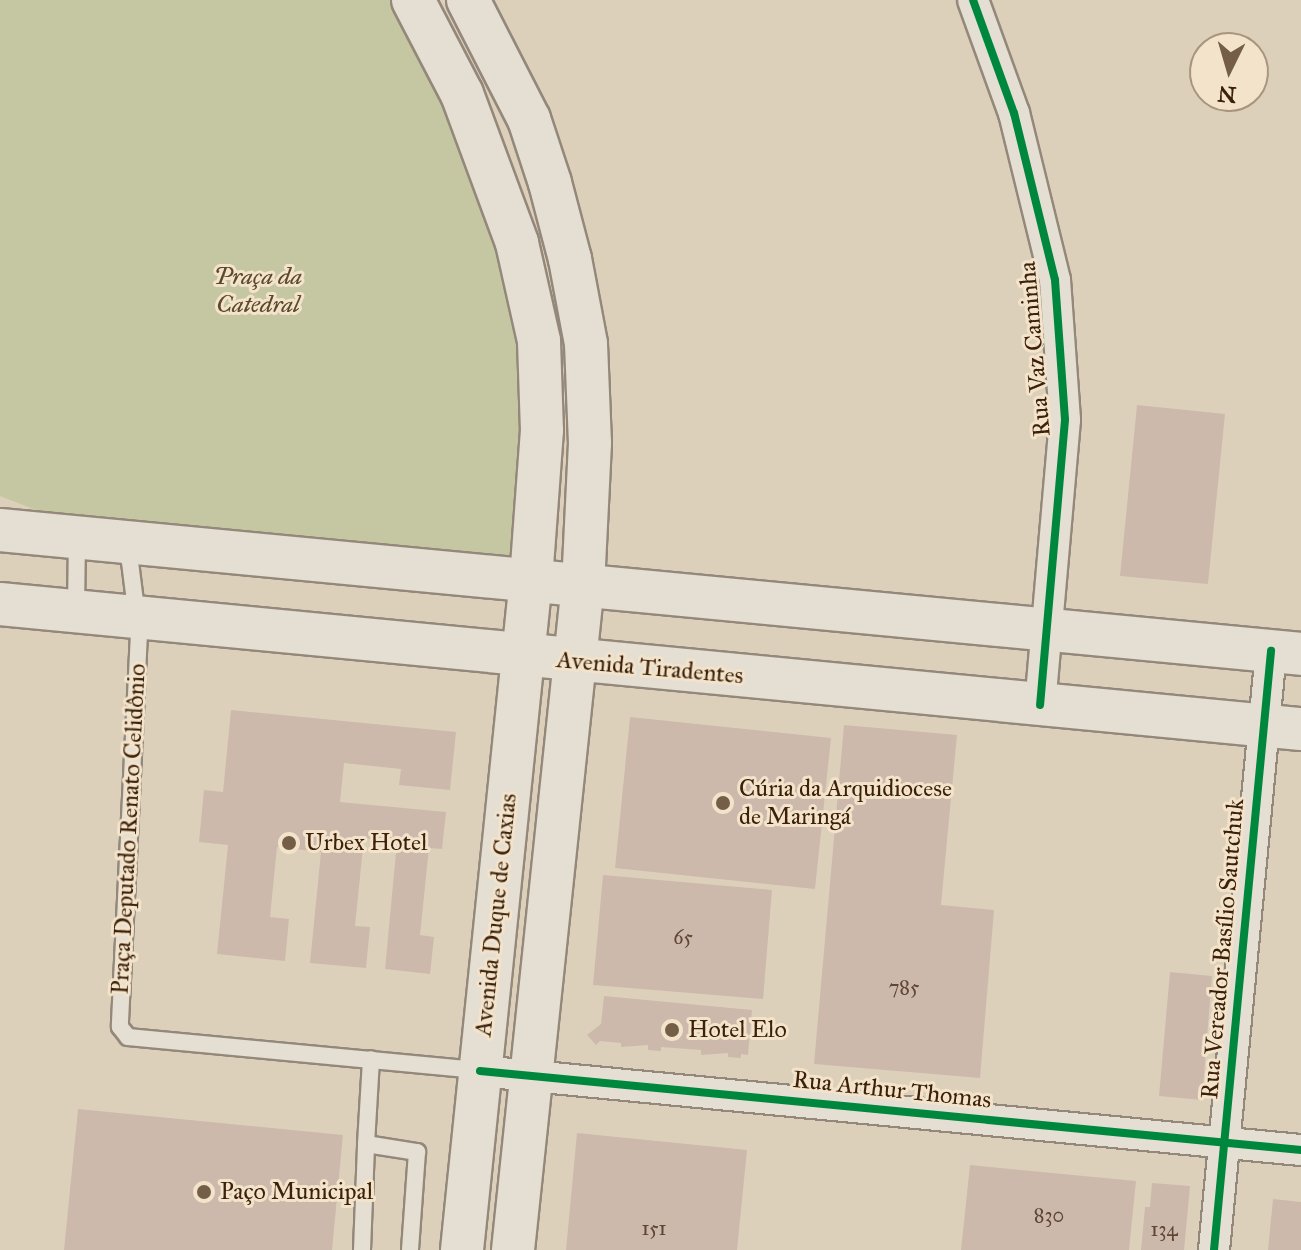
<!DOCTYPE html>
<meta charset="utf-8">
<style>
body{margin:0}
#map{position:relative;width:1301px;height:1250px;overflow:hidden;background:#ddd0bb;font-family:"IM FELL Great Primer",serif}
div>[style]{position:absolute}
.green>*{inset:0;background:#c5c6a2}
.building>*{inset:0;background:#ccb9ac}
.roads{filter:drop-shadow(2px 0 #93887a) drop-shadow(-2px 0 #93887a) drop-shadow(0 2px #93887a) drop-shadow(0 -2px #93887a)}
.service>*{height:16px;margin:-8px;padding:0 8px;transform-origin:8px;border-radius:8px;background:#e4ded3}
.minor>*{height:30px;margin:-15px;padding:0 15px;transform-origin:15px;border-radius:15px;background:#e4ded3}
.secondary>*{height:42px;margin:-21px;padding:0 21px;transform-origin:21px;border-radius:21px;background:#e4ded3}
.cycleway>*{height:8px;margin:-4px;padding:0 4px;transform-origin:4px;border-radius:4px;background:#00873e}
.dots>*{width:22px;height:22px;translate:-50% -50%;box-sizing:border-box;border:4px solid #f2e3ca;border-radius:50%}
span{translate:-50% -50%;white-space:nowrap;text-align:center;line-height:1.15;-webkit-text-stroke:6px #f2e3ca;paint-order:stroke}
.number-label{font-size:20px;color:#604632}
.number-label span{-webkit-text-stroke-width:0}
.park-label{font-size:24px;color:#5a482b;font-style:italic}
.street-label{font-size:24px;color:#3c200a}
.poi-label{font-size:24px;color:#3c200a}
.left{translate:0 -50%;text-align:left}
.north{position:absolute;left:1189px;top:32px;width:80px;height:80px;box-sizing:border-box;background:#f2e3ca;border:2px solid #a9957d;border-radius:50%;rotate:185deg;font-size:22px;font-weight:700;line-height:32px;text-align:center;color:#3c200a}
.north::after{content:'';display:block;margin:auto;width:28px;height:36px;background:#745e48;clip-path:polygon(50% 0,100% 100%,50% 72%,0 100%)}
</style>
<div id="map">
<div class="green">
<div style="clip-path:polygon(0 0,413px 0,517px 243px,531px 579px,121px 543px,0 496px)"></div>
</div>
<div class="building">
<div style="clip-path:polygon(1137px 405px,1225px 414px,1208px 584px,1120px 576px)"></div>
<div style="clip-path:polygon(231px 710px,456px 732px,450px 790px,399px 785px,401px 769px,344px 763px,340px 802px,446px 812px,442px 849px,429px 848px,420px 935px,434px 937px,430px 974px,385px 969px,397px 842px,364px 838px,355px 926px,370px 927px,366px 968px,310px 963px,321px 852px,277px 847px,270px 917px,289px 919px,285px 961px,217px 954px,228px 845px,199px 842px,204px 790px,223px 792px)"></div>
<div style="clip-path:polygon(630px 717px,831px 738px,815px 889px,615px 868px)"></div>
<div style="clip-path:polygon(844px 725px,957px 735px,941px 905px,994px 910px,980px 1078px,814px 1064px)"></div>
<div style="clip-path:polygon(603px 875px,772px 890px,763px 999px,593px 985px)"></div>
<div style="clip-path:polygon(1170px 972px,1212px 976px,1202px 1100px,1159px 1096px)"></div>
<div style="clip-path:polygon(604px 996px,752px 1010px,748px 1055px,741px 1054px,741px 1058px,728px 1057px,728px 1053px,701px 1055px,701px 1050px,661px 1047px,661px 1051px,648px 1050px,648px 1045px,621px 1047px,621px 1043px,600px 1041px,596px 1045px,587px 1035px,601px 1024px)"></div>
<div style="clip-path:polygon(78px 1109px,343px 1135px,332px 1250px,64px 1250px)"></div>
<div style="clip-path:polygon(577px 1133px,747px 1150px,737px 1250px,566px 1250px)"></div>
<div style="clip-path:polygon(970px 1165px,1136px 1181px,1129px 1250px,961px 1250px)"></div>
<div style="clip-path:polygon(1152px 1183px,1190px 1186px,1184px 1250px,1141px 1250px,1145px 1207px,1150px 1207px)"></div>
<div style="clip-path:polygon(1273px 1199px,1301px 1202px,1301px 1250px,1268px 1250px)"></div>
</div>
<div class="roads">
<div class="service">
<div style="left:123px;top:546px;width:17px;rotate:66deg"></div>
<div style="left:130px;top:562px;width:72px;rotate:82.8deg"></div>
<div style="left:139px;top:633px;width:394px;rotate:92.8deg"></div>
<div style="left:120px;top:1027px;width:13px;rotate:51deg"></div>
<div style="left:128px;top:1037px;width:353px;rotate:5.4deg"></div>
<div style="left:76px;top:609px;width:70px;rotate:-89.2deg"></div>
<div style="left:366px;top:1144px;width:85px;rotate:-86.6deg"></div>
<div style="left:362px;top:1250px;width:106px;rotate:-87.8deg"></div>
<div style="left:366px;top:1144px;width:52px;rotate:8.9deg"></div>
<div style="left:417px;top:1152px;width:98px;rotate:94.1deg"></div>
</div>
<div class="minor">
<div style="left:973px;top:0;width:120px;rotate:70.1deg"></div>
<div style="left:1014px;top:113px;width:172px;rotate:76.2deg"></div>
<div style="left:1055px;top:280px;width:140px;rotate:85.9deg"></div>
<div style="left:1065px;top:420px;width:286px;rotate:95deg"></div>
<div style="left:480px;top:1071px;width:825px;rotate:5.5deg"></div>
<div style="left:1214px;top:1250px;width:602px;rotate:-84.56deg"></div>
</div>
<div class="secondary">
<div style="left:413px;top:0;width:106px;rotate:62.5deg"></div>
<div style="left:462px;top:94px;width:159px;rotate:69.7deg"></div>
<div style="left:517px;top:243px;width:100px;rotate:77.3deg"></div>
<div style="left:539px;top:341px;width:89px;rotate:88.1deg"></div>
<div style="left:542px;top:430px;width:149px;rotate:94.2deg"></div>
<div style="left:531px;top:579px;width:675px;rotate:95.87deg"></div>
<div style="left:468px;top:0;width:134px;rotate:62.9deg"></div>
<div style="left:529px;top:119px;width:67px;rotate:71.8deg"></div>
<div style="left:550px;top:183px;width:79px;rotate:75.3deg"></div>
<div style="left:570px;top:259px;width:86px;rotate:79.3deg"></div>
<div style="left:586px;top:344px;width:99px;rotate:87.7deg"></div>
<div style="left:590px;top:443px;width:141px;rotate:92.8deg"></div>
<div style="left:583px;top:584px;width:670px;rotate:96deg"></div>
<div style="left:0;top:530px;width:1307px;rotate:5.44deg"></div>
<div style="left:0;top:604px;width:1307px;rotate:5.49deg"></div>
</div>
</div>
<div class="cycleway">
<div style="left:973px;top:0;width:120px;rotate:70.1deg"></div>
<div style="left:1014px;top:113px;width:172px;rotate:76.2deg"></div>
<div style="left:1055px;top:280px;width:140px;rotate:85.9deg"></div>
<div style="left:1065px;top:420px;width:286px;rotate:95deg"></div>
<div style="left:480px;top:1071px;width:825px;rotate:5.5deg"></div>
<div style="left:1214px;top:1250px;width:602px;rotate:-84.56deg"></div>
</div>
<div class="dots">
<div style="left:723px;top:803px;background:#745e48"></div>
<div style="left:289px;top:843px;background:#745e48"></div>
<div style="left:672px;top:1030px;background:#745e48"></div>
<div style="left:204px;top:1192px;background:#745e48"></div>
</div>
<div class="number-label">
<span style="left:683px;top:937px">65</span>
<span style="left:904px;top:987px">785</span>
<span style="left:1049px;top:1215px">830</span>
<span style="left:654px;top:1228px">151</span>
<span style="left:1164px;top:1229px">134</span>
</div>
<div class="park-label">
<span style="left:258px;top:291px">Praça da<br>Catedral</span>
</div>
<div class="street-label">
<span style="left:1035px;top:349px;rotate:-95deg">Rua Vaz Caminha</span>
<span style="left:650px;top:668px;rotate:5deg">Avenida Tiradentes</span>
<span style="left:129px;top:829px;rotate:-87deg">Praça Deputado Renato Celidônio</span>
<span style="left:496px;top:915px;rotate:-84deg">Avenida Duque de Caxias</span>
<span style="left:1223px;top:949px;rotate:-85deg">Rua Vereador Basílio Sautchuk</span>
<span style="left:892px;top:1090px;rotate:6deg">Rua Arthur Thomas</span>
</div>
<div class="poi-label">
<span class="left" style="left:739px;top:803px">Cúria da Arquidiocese<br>de Maringá</span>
<span class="left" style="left:305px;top:843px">Urbex Hotel</span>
<span class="left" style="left:688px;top:1030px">Hotel Elo</span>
<span class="left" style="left:220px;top:1192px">Paço Municipal</span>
</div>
<div class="north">N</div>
</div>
